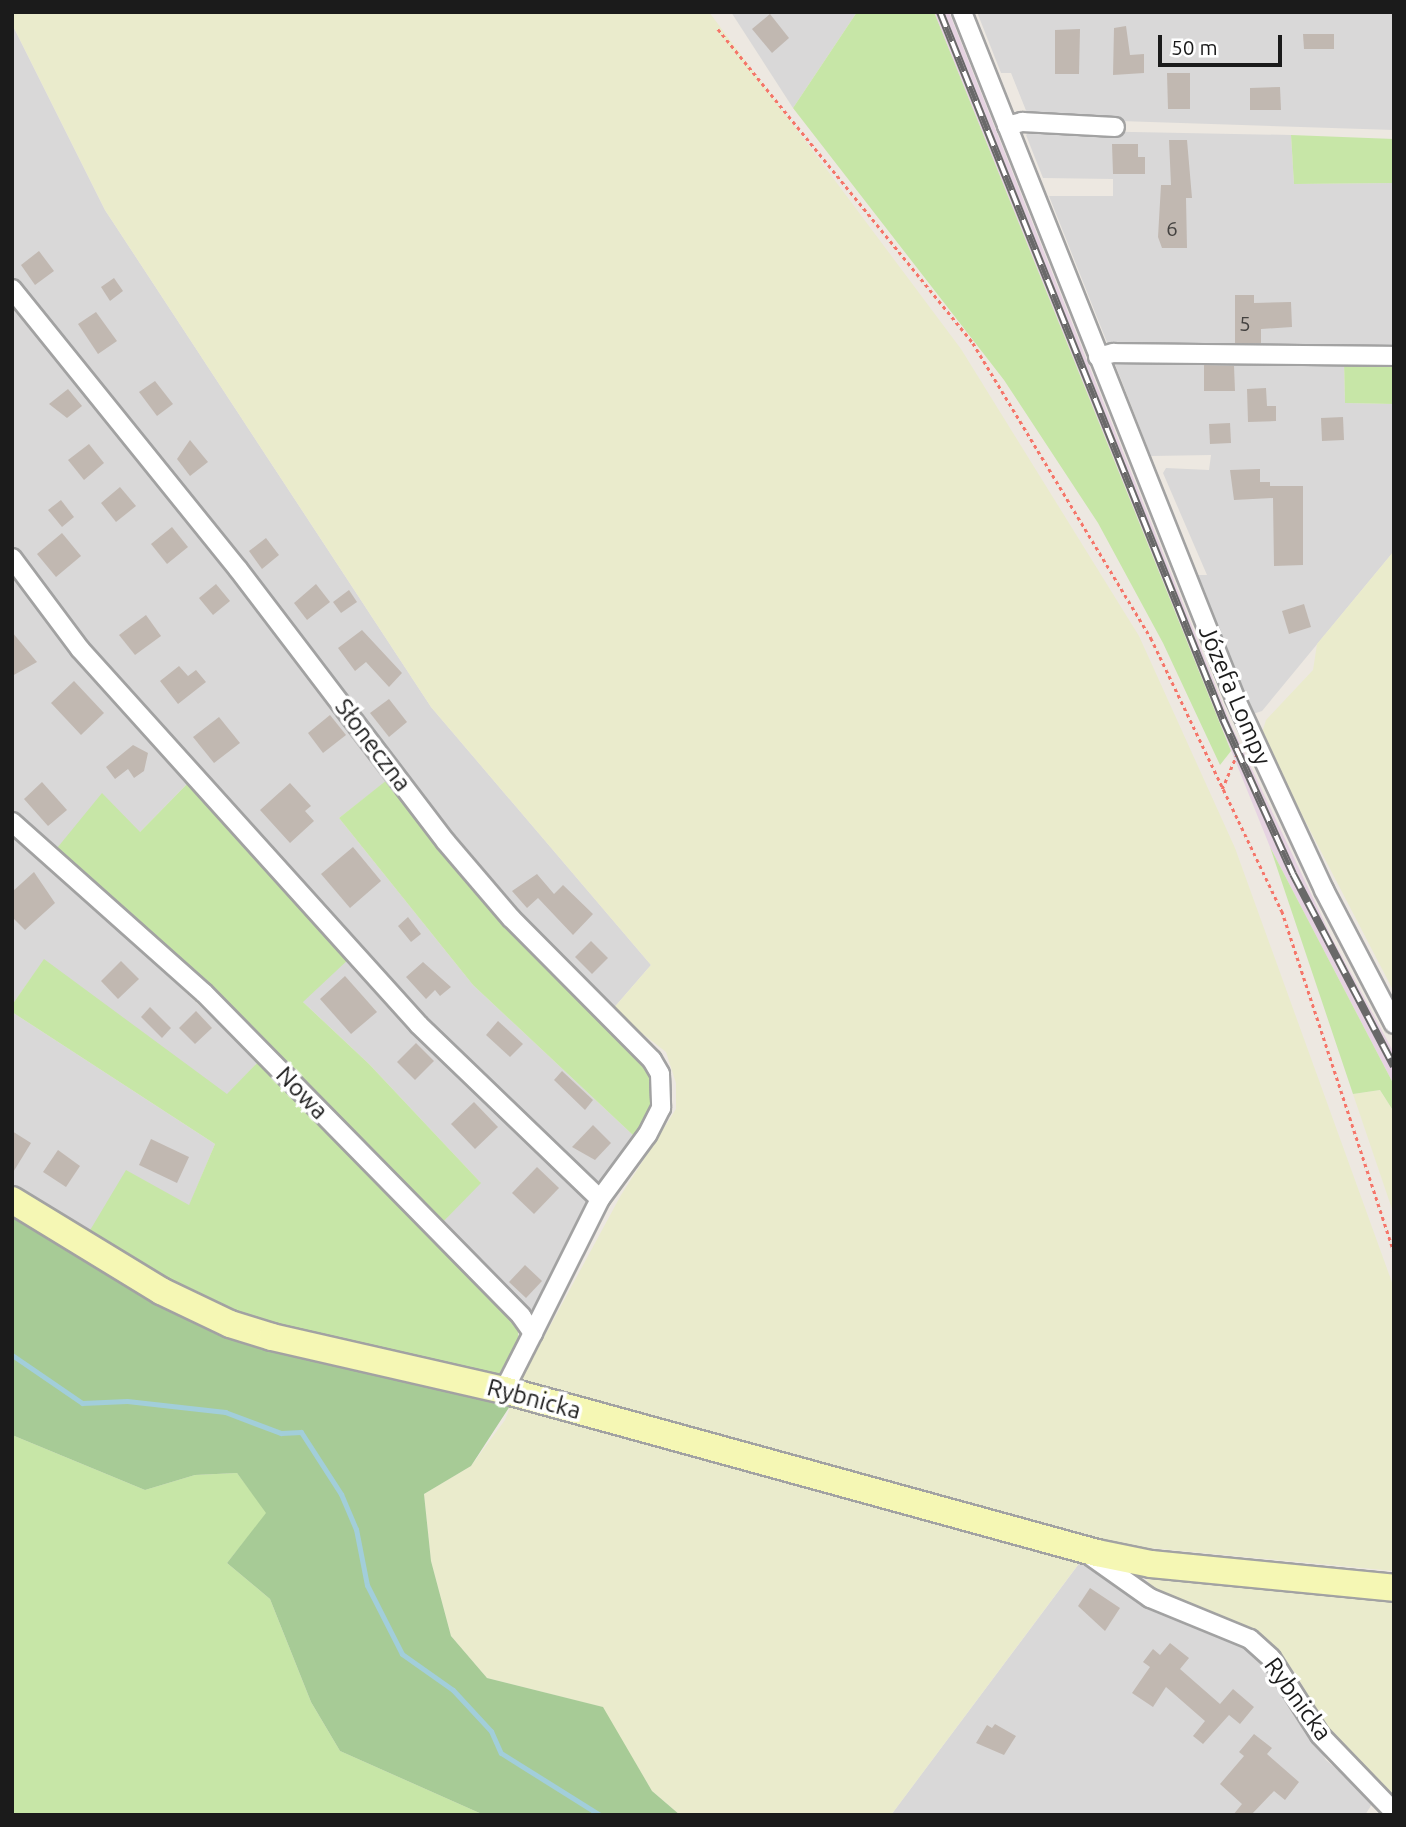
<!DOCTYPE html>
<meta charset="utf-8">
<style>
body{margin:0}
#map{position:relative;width:1406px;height:1827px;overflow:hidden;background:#ede8e1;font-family:Ubuntu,sans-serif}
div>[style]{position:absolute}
.residential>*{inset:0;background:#d9d8d8}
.industrial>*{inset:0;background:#e6d3e2}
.farmland>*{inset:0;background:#eaebcc}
.grass>*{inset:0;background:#c7e6a7}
.forest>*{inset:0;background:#a7cb96}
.stream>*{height:5px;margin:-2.5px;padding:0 2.5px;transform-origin:2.5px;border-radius:2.5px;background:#a2ceda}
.building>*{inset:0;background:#c1b8b1}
.path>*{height:2.5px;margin-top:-1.25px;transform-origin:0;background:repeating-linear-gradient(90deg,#f57569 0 3.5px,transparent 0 7px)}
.roads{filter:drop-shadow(2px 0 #a2a2a2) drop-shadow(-2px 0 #a2a2a2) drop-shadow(0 2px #a2a2a2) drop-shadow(0 -2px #a2a2a2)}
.street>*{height:18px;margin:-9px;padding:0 9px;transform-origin:9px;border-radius:9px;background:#fff}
.secondary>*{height:26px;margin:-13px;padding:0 13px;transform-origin:13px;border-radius:13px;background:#f5f7b4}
.rail>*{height:8px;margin-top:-4px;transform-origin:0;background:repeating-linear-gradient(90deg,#fff 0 16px,#696969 0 32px);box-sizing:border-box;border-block:2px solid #696969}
span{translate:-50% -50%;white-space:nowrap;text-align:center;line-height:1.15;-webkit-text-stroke:7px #fff;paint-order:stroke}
.number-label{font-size:21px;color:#444240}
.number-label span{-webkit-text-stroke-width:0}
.street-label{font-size:24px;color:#1b1b1b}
.frame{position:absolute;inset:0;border:14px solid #1b1b1b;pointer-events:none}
.scale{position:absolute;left:1158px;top:35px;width:124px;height:32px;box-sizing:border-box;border:4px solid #1b1b1b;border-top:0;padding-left:9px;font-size:21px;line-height:24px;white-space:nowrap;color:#1b1b1b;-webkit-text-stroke:5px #fff;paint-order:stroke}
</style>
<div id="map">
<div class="residential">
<div style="clip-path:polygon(731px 12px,857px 12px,793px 108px)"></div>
<div style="clip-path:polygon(977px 12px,1394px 12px,1394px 130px,1029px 118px,1011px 73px,1001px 73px)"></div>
<div style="clip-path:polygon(12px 24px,105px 210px,431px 707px,651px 965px,612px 1010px,508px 907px,455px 845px,402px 769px,339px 818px,473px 985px,635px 1137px,534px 1314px,440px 1225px,480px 1182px,369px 1064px,302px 1001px,359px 949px,71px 628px,12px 549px)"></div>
<div style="clip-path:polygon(1032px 130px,1291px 135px,1294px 184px,1394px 183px,1394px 352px,1108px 345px,1049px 196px,1113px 196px,1113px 179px,1043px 178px,1026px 135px)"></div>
<div style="clip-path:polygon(1344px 361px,1345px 403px,1394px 404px,1394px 551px,1262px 711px,1253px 714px,1196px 575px,1207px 575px,1163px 473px,1166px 468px,1209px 470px,1211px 455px,1151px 456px,1115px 364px)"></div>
<div style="clip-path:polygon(12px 569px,77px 659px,191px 780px,140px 832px,52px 853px,12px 810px)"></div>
<div style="clip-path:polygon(12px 831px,259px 1061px,227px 1095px,44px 960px,12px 1005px)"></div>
<div style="clip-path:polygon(12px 1012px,215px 1144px,189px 1206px,86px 1237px,12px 1190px)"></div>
<div style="clip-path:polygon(1084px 1557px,1136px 1600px,1245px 1649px,1287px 1691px,1326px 1760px,1374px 1801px,1365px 1815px,891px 1815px)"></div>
</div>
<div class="industrial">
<div style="clip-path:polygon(934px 12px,949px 12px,1232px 727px,1331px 936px,1394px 1053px,1394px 1085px,1270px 847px)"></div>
</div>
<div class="farmland">
<div style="clip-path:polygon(12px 12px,709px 12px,961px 349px,1139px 636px,1235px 848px,1394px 1288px,1394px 1571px,1119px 1545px,1098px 1538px,891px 1815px,680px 1815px,652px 1791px,602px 1707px,487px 1678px,451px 1636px,431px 1561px,424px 1494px,471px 1466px,505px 1420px,523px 1376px,621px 1195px,676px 1109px,676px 1083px,666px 1052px,612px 1010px,651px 965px,431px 707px,105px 210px,12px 24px)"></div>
<div style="clip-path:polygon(1394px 551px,1394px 992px,1261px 736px,1266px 720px,1313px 670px,1317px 644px)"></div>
<div style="clip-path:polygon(1380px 1090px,1394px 1112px,1394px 1215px,1353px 1094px)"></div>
<div style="clip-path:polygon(1143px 1575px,1394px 1596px,1394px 1800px,1324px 1725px,1296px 1674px,1272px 1644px,1240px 1625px,1153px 1588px)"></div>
</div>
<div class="grass">
<div style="clip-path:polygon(857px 12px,934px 12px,1231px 751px,1220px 765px,1163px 643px,1098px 523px,1004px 380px,793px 108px)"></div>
<div style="clip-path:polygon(1291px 135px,1394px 139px,1394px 183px,1294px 184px)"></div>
<div style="clip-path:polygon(1394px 360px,1394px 404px,1345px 403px,1344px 361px)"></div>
<div style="clip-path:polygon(392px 776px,651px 1070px,657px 1094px,635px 1137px,473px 985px,339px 818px)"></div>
<div style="clip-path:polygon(191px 780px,351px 957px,303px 1002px,369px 1064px,481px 1183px,440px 1225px,53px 853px,102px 793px,140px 832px)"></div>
<div style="clip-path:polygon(1270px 847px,1394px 1085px,1394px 1112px,1380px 1090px,1353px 1094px)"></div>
<div style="clip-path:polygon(44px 959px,227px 1094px,259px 1061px,517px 1323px,519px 1341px,504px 1371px,498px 1375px,239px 1319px,86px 1237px,126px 1170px,189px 1205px,215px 1144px,12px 1012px,12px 1005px)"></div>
<div style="clip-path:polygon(12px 1435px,145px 1490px,195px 1475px,237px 1473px,267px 1513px,227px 1563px,270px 1599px,311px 1702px,340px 1751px,484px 1815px,12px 1815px)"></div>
</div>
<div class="forest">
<div style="clip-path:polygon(12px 1210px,160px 1298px,512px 1403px,471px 1466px,424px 1494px,431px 1561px,451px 1636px,487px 1678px,603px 1707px,652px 1791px,680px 1815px,484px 1815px,340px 1751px,311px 1702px,270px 1599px,227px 1563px,266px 1513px,237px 1473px,195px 1475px,145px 1490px,12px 1435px)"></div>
</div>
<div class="stream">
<div style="left:12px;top:1355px;width:85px;rotate:34.4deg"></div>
<div style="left:82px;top:1403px;width:45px;rotate:-2.5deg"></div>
<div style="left:127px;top:1401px;width:99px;rotate:6.4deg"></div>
<div style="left:225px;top:1412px;width:60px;rotate:20.6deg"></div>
<div style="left:281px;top:1433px;width:20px;rotate:-3deg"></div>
<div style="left:301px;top:1432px;width:74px;rotate:57.2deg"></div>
<div style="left:341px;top:1494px;width:38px;rotate:67deg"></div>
<div style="left:356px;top:1529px;width:57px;rotate:78.9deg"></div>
<div style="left:367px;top:1585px;width:77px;rotate:63.1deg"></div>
<div style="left:402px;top:1654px;width:62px;rotate:35.2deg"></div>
<div style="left:453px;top:1690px;width:56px;rotate:47.2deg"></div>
<div style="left:491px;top:1731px;width:24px;rotate:66deg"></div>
<div style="left:501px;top:1753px;width:117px;rotate:32.1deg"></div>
</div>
<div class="building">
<div style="clip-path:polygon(770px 14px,789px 38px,772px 53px,752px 29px)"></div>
<div style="clip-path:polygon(1126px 26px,1130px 55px,1144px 54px,1144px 73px,1113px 75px,1114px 28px)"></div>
<div style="clip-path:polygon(1080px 29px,1079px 74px,1055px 74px,1055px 30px)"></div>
<div style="clip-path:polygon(1303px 34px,1334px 34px,1334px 49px,1304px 49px)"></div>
<div style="clip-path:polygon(1167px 73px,1190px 73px,1190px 109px,1168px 109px)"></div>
<div style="clip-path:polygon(1280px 87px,1281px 110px,1250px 110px,1250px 88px)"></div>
<div style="clip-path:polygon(1169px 140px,1187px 140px,1192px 198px,1186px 198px,1187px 248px,1162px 248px,1158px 237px,1161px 185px,1171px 185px)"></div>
<div style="clip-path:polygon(1112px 144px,1138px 144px,1138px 157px,1145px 157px,1145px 174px,1113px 174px)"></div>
<div style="clip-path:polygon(39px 251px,54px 271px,35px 285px,21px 265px)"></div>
<div style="clip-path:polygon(114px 278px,123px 291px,110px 301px,101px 287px)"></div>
<div style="clip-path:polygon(1235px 295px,1254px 295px,1254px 303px,1291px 302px,1292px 327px,1261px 329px,1261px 343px,1235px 343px)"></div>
<div style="clip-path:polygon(96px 312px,117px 341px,98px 354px,78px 324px)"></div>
<div style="clip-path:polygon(1204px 365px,1234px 366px,1235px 391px,1204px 391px)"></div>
<div style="clip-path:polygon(155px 381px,173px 404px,157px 416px,139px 392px)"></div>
<div style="clip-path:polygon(1266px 388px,1267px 406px,1276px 406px,1276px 421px,1248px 422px,1247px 389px)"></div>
<div style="clip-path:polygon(68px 389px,82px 406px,67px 418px,49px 404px)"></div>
<div style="clip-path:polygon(1343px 417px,1344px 440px,1322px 441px,1321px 418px)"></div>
<div style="clip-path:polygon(1230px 423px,1231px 443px,1210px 444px,1209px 424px)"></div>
<div style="clip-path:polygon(190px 440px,208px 462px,190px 476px,177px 459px)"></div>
<div style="clip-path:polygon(89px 444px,104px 463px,84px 480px,68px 460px)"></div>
<div style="clip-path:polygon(1260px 469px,1260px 482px,1270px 482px,1270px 486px,1303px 486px,1303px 565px,1274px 566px,1273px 498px,1234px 500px,1230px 470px)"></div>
<div style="clip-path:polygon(120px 487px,136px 506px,116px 522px,101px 503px)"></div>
<div style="clip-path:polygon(61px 500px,74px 517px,62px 527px,48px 510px)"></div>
<div style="clip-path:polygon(172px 527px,188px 547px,167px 564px,151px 544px)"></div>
<div style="clip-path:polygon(62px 533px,81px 556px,56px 577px,37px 554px)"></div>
<div style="clip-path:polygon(266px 538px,279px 555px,262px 569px,249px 551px)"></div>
<div style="clip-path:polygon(216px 584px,230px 601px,213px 615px,199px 598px)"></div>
<div style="clip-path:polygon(316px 584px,330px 602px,307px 620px,294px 603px)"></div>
<div style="clip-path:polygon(349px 590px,357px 602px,341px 613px,333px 602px)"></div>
<div style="clip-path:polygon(1304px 604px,1311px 627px,1289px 634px,1282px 611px)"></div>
<div style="clip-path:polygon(146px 615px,161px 636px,135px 655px,119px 635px)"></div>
<div style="clip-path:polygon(362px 630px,402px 673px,389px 687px,366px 662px,355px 671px,338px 648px)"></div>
<div style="clip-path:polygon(12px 632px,37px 662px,12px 676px)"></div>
<div style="clip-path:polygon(179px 666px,188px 676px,196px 670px,206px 682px,178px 704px,160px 681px)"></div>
<div style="clip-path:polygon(74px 681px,104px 713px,81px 735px,51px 703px)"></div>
<div style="clip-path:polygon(389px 699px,407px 722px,389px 737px,370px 713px)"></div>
<div style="clip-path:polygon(330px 715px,346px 735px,323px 753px,308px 733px)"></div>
<div style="clip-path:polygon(219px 717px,240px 743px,214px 763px,193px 737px)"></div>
<div style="clip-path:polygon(133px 745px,148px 753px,144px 771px,134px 778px,128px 769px,115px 779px,106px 767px)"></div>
<div style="clip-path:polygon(42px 782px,67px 810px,48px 826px,24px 799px)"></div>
<div style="clip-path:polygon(290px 783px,311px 806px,305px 811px,314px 821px,290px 843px,260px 810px)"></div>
<div style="clip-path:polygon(353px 847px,381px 881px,350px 908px,321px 874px)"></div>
<div style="clip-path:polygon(34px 872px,55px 903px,25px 930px,12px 917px,12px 892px)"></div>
<div style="clip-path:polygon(537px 874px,554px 894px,563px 885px,593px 914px,573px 935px,538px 898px,527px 908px,512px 891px)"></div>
<div style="clip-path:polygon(408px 917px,421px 934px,411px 942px,398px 926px)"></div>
<div style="clip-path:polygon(591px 941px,608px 958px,592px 974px,575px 957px)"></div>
<div style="clip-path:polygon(121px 961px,139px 979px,118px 999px,101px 981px)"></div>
<div style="clip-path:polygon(423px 962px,451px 987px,440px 996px,435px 990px,426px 999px,406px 977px)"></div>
<div style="clip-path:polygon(345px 976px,377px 1012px,351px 1034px,320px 999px)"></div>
<div style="clip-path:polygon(150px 1007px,171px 1028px,162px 1038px,141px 1017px)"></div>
<div style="clip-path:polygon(196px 1011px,212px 1028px,195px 1044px,179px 1028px)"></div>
<div style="clip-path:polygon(498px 1021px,523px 1044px,510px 1057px,486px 1035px)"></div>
<div style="clip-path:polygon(416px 1043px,434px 1061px,415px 1080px,397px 1062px)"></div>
<div style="clip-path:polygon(562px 1071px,593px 1100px,585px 1110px,554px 1080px)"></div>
<div style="clip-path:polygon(474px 1102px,498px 1127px,475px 1149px,451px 1124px)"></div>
<div style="clip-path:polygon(593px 1125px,611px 1143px,595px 1160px,572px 1147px)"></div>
<div style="clip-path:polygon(12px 1131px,31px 1143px,12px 1174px)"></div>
<div style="clip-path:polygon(151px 1139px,189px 1157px,177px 1183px,139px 1165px)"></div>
<div style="clip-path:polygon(58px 1150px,80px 1166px,66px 1187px,43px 1172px)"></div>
<div style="clip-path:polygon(537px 1167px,559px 1188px,534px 1214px,512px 1193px)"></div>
<div style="clip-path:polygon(525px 1265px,542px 1281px,526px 1298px,509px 1282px)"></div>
<div style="clip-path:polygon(1090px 1588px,1120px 1608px,1105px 1631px,1078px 1606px)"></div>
<div style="clip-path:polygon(1170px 1643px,1189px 1658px,1180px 1669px,1220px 1704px,1233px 1689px,1254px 1707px,1240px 1724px,1229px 1715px,1203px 1744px,1193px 1736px,1205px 1721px,1166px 1687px,1153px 1707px,1132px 1693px,1150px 1667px,1143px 1662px,1153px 1649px,1160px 1655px)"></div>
<div style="clip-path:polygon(995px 1724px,1016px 1736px,1004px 1755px,976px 1743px,987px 1725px,992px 1728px)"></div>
<div style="clip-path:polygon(1254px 1734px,1272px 1748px,1267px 1754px,1299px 1782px,1285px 1800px,1274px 1791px,1251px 1815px,1233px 1815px,1242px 1804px,1220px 1784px,1244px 1756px,1239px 1752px)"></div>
</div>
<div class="path">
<div style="left:718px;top:29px;width:405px;rotate:50.9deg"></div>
<div style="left:973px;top:343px;width:345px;rotate:58.9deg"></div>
<div style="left:1151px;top:638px;width:303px;rotate:64.4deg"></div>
<div style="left:1282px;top:911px;width:358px;rotate:71.8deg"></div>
<div style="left:1222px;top:789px;width:46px;rotate:-66.8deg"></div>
</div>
<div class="roads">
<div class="street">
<div style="left:962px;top:12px;width:738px;rotate:68.3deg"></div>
<div style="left:1235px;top:698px;width:212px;rotate:65.1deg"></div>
<div style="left:1324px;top:890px;width:151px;rotate:62.4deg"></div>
<div style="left:1007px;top:126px;width:16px;rotate:-15deg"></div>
<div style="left:1022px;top:122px;width:93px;rotate:3.1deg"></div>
<div style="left:12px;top:289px;width:360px;rotate:51.1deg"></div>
<div style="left:238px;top:569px;width:343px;rotate:52.7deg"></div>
<div style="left:446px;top:842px;width:100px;rotate:49.5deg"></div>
<div style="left:511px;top:918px;width:200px;rotate:45.2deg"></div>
<div style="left:652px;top:1060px;width:16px;rotate:60deg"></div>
<div style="left:660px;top:1074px;width:34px;rotate:88deg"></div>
<div style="left:661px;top:1108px;width:30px;rotate:117deg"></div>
<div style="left:647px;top:1135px;width:79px;rotate:126.3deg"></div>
<div style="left:1098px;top:357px;width:16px;rotate:-15deg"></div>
<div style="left:1113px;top:353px;width:281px;rotate:0.6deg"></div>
<div style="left:12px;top:558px;width:114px;rotate:53.2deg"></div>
<div style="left:80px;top:649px;width:506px;rotate:47.96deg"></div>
<div style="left:419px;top:1025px;width:251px;rotate:43.9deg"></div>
<div style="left:600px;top:1199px;width:150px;rotate:116.6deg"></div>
<div style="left:12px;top:822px;width:257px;rotate:41.7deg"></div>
<div style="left:204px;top:993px;width:453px;rotate:45.5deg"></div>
<div style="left:521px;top:1316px;width:21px;rotate:55deg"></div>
<div style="left:533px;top:1333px;width:64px;rotate:117deg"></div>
<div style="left:1092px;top:1557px;width:71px;rotate:35.3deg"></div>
<div style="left:1150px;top:1598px;width:108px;rotate:22.3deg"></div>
<div style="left:1250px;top:1639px;width:28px;rotate:42deg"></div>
<div style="left:1271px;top:1658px;width:91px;rotate:57.5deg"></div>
<div style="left:1320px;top:1735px;width:107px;rotate:46.1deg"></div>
</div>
<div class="secondary">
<div style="left:12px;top:1200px;width:175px;rotate:31.4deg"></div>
<div style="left:161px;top:1291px;width:76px;rotate:25.6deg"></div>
<div style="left:230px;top:1324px;width:44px;rotate:17.2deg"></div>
<div style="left:272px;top:1337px;width:238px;rotate:12.9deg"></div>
<div style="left:504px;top:1390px;width:615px;rotate:15.37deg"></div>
<div style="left:1097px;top:1553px;width:55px;rotate:11.5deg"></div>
<div style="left:1151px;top:1564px;width:244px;rotate:5.6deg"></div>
</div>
</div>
<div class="rail">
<div style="left:940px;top:12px;width:762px;rotate:68.18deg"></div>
<div style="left:1223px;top:719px;width:170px;rotate:65.7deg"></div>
<div style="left:1293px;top:874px;width:217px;rotate:62.3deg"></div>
</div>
<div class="number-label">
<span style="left:1172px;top:228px">6</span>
<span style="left:1245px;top:323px">5</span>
</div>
<div class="street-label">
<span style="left:1235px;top:695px;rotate:67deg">Józefa Lompy</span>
<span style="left:373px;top:745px;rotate:53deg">Słoneczna</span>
<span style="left:302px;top:1093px;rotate:46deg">Nowa</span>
<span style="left:534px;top:1399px;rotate:15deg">Rybnicka</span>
<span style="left:1298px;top:1699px;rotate:54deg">Rybnicka</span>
</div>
<div class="frame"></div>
<div class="scale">50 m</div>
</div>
